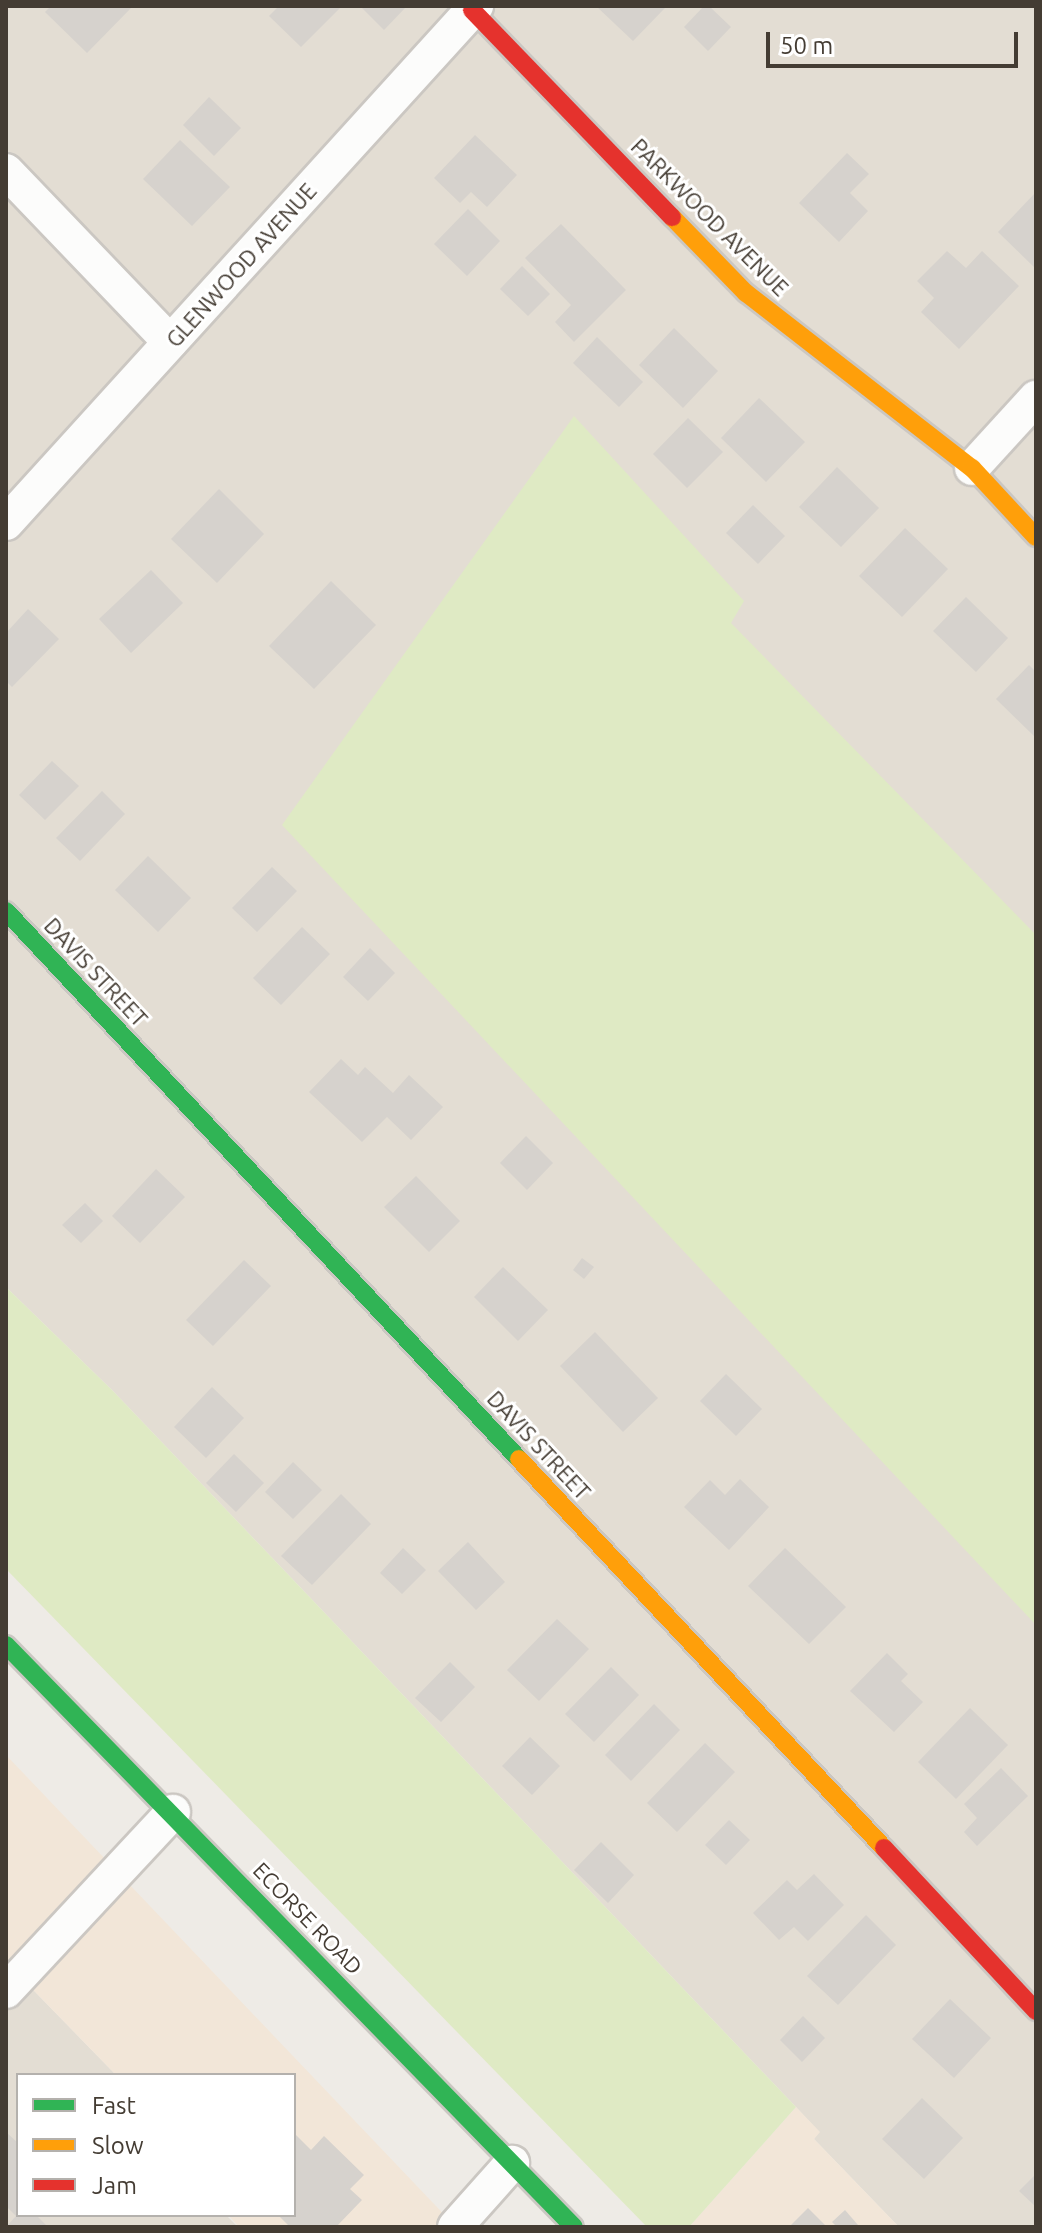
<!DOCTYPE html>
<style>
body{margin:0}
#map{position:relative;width:1042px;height:2233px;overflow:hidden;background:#eeebe6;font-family:Ubuntu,sans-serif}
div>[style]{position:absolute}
.residential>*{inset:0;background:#e3ddd3}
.commercial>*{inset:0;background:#f2e6d8}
.green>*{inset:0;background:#dfeac4}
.building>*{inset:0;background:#d6d2cd}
.roads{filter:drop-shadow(2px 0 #cbc7c2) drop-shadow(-2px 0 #cbc7c2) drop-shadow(0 2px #cbc7c2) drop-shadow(0 -2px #cbc7c2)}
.street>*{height:34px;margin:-17px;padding:0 17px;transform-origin:17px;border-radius:17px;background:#fcfcfb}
.fast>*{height:18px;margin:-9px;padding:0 9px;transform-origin:9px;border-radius:9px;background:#30b455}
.slow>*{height:18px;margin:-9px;padding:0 9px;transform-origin:9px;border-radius:9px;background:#ff9f0a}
.jam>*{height:18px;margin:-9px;padding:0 9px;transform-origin:9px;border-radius:9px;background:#e5322d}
span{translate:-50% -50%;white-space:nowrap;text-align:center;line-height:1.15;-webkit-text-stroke:6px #fff;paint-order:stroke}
.street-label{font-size:22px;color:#443c33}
.frame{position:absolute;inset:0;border:8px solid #443c33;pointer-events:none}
.legend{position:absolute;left:16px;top:2073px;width:280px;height:144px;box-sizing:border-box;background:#fff;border:2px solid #b4b1ad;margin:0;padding:10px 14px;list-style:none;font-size:24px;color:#443c33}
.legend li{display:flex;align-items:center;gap:16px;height:40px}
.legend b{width:40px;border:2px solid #b4b1ad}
.scale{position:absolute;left:766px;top:32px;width:252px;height:36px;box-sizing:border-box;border:4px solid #443c33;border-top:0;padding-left:10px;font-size:24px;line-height:28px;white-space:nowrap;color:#443c33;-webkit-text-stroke:6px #fff;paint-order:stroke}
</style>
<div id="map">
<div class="residential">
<div style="clip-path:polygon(6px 6px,1036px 6px,1036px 2227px,899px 2227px,814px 2139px,819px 2132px,796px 2107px,113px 1391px,6px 1287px)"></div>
<div style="clip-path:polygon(6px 1962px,116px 2075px,18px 2075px,18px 2215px,226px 2215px,238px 2227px,6px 2227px)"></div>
</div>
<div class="commercial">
<div style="clip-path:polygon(6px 1755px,456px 2227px,239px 2227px,228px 2215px,294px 2215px,294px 2075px,116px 2075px,6px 1962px)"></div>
<div style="clip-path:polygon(796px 2107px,820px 2132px,814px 2139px,899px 2227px,689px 2227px)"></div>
</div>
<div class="green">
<div style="clip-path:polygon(574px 416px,744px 601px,731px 623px,1036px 935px,1036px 1625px,282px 825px)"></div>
<div style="clip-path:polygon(6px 1287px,113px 1391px,796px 2107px,689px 2227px,647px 2227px,6px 1569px)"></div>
</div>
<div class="building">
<div style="clip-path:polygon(51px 6px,133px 6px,87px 53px,45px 12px)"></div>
<div style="clip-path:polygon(279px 6px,342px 6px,301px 47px,269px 16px)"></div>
<div style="clip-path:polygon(360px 6px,407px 6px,384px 30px)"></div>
<div style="clip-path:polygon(596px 6px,664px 6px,665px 8px,633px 41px)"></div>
<div style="clip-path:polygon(704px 6px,709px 6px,731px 27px,708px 51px,684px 27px)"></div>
<div style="clip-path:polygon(209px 97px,241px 128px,214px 156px,183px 125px)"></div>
<div style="clip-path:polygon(475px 135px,517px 175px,487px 207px,471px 192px,460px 203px,434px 178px)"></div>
<div style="clip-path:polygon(180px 140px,230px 187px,192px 226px,143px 179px)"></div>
<div style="clip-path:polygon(847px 153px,869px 174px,850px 193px,868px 211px,839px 242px,799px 203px)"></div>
<div style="clip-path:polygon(1036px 192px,1036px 269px,998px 232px)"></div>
<div style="clip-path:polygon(468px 209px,500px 241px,467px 276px,434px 244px)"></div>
<div style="clip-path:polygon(561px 224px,626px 290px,574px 342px,555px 322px,571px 305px,525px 258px)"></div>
<div style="clip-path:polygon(947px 251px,966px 268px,982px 251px,1019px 286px,959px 349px,921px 312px,934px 298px,917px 281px)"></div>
<div style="clip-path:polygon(522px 266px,550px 294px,528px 316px,500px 289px)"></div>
<div style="clip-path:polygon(674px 328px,718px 371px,683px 408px,639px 365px)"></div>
<div style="clip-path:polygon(597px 337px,643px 382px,619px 407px,573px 363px)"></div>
<div style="clip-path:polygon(759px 398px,805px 442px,766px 482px,721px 438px)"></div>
<div style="clip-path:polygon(688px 418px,723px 452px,687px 488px,653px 454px)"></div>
<div style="clip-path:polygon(837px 467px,879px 508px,841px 547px,799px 507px)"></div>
<div style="clip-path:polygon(219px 489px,264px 534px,217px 583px,171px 539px)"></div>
<div style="clip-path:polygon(753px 505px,785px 536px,758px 564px,726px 533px)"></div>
<div style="clip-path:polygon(905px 528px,948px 569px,902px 617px,859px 576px)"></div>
<div style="clip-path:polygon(151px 570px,183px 603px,131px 653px,99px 619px)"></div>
<div style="clip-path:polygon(331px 581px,376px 625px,314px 689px,269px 646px)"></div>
<div style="clip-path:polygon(966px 597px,1008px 638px,976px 672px,933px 631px)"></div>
<div style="clip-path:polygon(28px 609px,59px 639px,12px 687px,6px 681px,6px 633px)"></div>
<div style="clip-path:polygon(1029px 665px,1036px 672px,1036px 738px,996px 699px)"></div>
<div style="clip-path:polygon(52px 761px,79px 786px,45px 820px,19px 795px)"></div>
<div style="clip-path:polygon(102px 791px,125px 814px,80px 861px,56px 838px)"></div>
<div style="clip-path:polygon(148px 856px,191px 898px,158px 932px,115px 890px)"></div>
<div style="clip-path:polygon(272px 867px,297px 891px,257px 932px,232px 908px)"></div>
<div style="clip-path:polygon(302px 927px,330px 954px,281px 1005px,253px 978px)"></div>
<div style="clip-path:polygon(370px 948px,395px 973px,368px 1001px,343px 977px)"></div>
<div style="clip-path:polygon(341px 1059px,358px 1075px,365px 1067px,393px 1093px,409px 1075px,443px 1107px,411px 1140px,387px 1117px,362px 1142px,309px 1092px)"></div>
<div style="clip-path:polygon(526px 1136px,553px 1163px,527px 1190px,500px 1163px)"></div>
<div style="clip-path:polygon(156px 1169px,185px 1197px,140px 1243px,112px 1216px)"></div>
<div style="clip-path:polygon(416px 1176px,460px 1221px,429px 1252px,384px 1207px)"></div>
<div style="clip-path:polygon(85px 1203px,103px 1221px,81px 1243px,62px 1225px)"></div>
<div style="clip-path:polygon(582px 1258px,594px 1267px,584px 1279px,573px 1270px)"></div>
<div style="clip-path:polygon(244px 1260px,271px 1286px,213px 1346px,186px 1320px)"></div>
<div style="clip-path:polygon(503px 1267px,548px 1310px,518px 1341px,474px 1297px)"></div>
<div style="clip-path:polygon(595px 1332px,658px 1398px,623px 1432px,560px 1366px)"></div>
<div style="clip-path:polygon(726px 1374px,762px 1409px,736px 1436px,700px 1401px)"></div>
<div style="clip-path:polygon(212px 1387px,244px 1418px,206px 1458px,174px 1427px)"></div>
<div style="clip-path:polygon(234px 1454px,264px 1483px,236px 1512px,206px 1483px)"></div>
<div style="clip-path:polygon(293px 1462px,322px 1490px,293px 1519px,265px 1492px)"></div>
<div style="clip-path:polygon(740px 1479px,769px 1507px,729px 1550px,684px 1507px,710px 1480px,725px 1495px)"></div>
<div style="clip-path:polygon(341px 1494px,371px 1524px,312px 1585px,281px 1556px)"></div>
<div style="clip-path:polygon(468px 1542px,505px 1582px,476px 1610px,438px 1571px)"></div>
<div style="clip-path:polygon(403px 1548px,426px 1570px,402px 1594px,380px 1573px)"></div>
<div style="clip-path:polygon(785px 1548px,846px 1607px,809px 1644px,748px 1586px)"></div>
<div style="clip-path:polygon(557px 1619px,589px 1649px,539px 1701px,507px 1670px)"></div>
<div style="clip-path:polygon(887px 1653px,908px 1674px,901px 1681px,923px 1702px,894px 1732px,850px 1691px)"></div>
<div style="clip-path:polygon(450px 1662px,475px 1687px,441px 1722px,415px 1698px)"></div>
<div style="clip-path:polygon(611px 1667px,639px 1695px,594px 1742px,565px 1714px)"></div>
<div style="clip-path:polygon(654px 1704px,680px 1730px,631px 1781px,605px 1755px)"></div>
<div style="clip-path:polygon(970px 1708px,1008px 1745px,956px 1799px,918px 1762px)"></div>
<div style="clip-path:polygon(530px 1737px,560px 1766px,532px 1795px,502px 1766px)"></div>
<div style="clip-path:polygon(705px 1743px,735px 1772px,677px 1832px,647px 1803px)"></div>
<div style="clip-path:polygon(1001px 1768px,1028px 1796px,977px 1846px,964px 1832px,977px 1818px,964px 1804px)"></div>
<div style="clip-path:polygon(729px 1820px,750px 1840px,726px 1865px,705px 1845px)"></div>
<div style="clip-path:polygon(601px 1842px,634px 1875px,608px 1903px,574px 1870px)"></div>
<div style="clip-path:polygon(814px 1874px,844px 1905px,808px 1941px,794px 1927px,779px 1940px,753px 1913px,787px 1880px,797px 1890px)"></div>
<div style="clip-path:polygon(866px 1915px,896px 1945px,838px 2005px,807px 1976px)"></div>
<div style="clip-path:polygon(950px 1999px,991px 2038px,954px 2078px,912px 2039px)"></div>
<div style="clip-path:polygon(803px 2016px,825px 2038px,802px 2062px,780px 2040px)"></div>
<div style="clip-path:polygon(922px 2098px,963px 2138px,924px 2179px,882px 2139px)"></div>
<div style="clip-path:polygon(6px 2132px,18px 2143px,18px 2215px,36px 2215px,48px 2227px,6px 2227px,16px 2216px,6px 2206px)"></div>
<div style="clip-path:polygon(294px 2133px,311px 2150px,324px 2136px,364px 2175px,350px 2189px,362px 2200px,336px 2227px,290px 2227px,278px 2215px,294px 2215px)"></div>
<div style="clip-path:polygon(1036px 2174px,1036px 2207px,1019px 2191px)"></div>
<div style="clip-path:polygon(808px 2208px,827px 2227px,789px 2227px)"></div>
<div style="clip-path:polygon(845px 2210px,858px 2225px,856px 2227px,837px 2227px,832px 2222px)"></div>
</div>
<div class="roads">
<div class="street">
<div style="left:6px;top:171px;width:237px;rotate:46.2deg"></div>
<div style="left:972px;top:468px;width:95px;rotate:-47.6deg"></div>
<div style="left:6px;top:523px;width:699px;rotate:-47.73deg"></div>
<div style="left:6px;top:1991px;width:245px;rotate:-47deg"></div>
<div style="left:455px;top:2227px;width:86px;rotate:-48.3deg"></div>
</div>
<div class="fast">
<div style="left:6px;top:911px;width:751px;rotate:46.89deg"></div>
<div style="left:6px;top:1645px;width:813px;rotate:45.7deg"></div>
</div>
<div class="slow">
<div style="left:672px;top:217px;width:106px;rotate:45.8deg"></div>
<div style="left:746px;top:293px;width:286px;rotate:37.8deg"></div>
<div style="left:972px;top:468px;width:94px;rotate:47.2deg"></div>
<div style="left:519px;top:1459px;width:533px;rotate:46.82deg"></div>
</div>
<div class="jam">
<div style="left:472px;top:10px;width:288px;rotate:46deg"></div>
<div style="left:884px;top:1848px;width:223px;rotate:47deg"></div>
</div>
</div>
<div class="street-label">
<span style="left:710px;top:217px;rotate:45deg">PARKWOOD AVENUE</span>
<span style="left:241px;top:265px;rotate:-48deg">GLENWOOD AVENUE</span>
<span style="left:96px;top:972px;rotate:47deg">DAVIS STREET</span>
<span style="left:539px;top:1445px;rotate:47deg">DAVIS STREET</span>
<span style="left:308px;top:1918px;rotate:46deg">ECORSE ROAD</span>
</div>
<div class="frame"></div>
<ul class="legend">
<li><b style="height:10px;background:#30b455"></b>Fast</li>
<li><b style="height:10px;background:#ff9f0a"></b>Slow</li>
<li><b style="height:10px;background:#e5322d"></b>Jam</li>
</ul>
<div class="scale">50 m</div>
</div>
